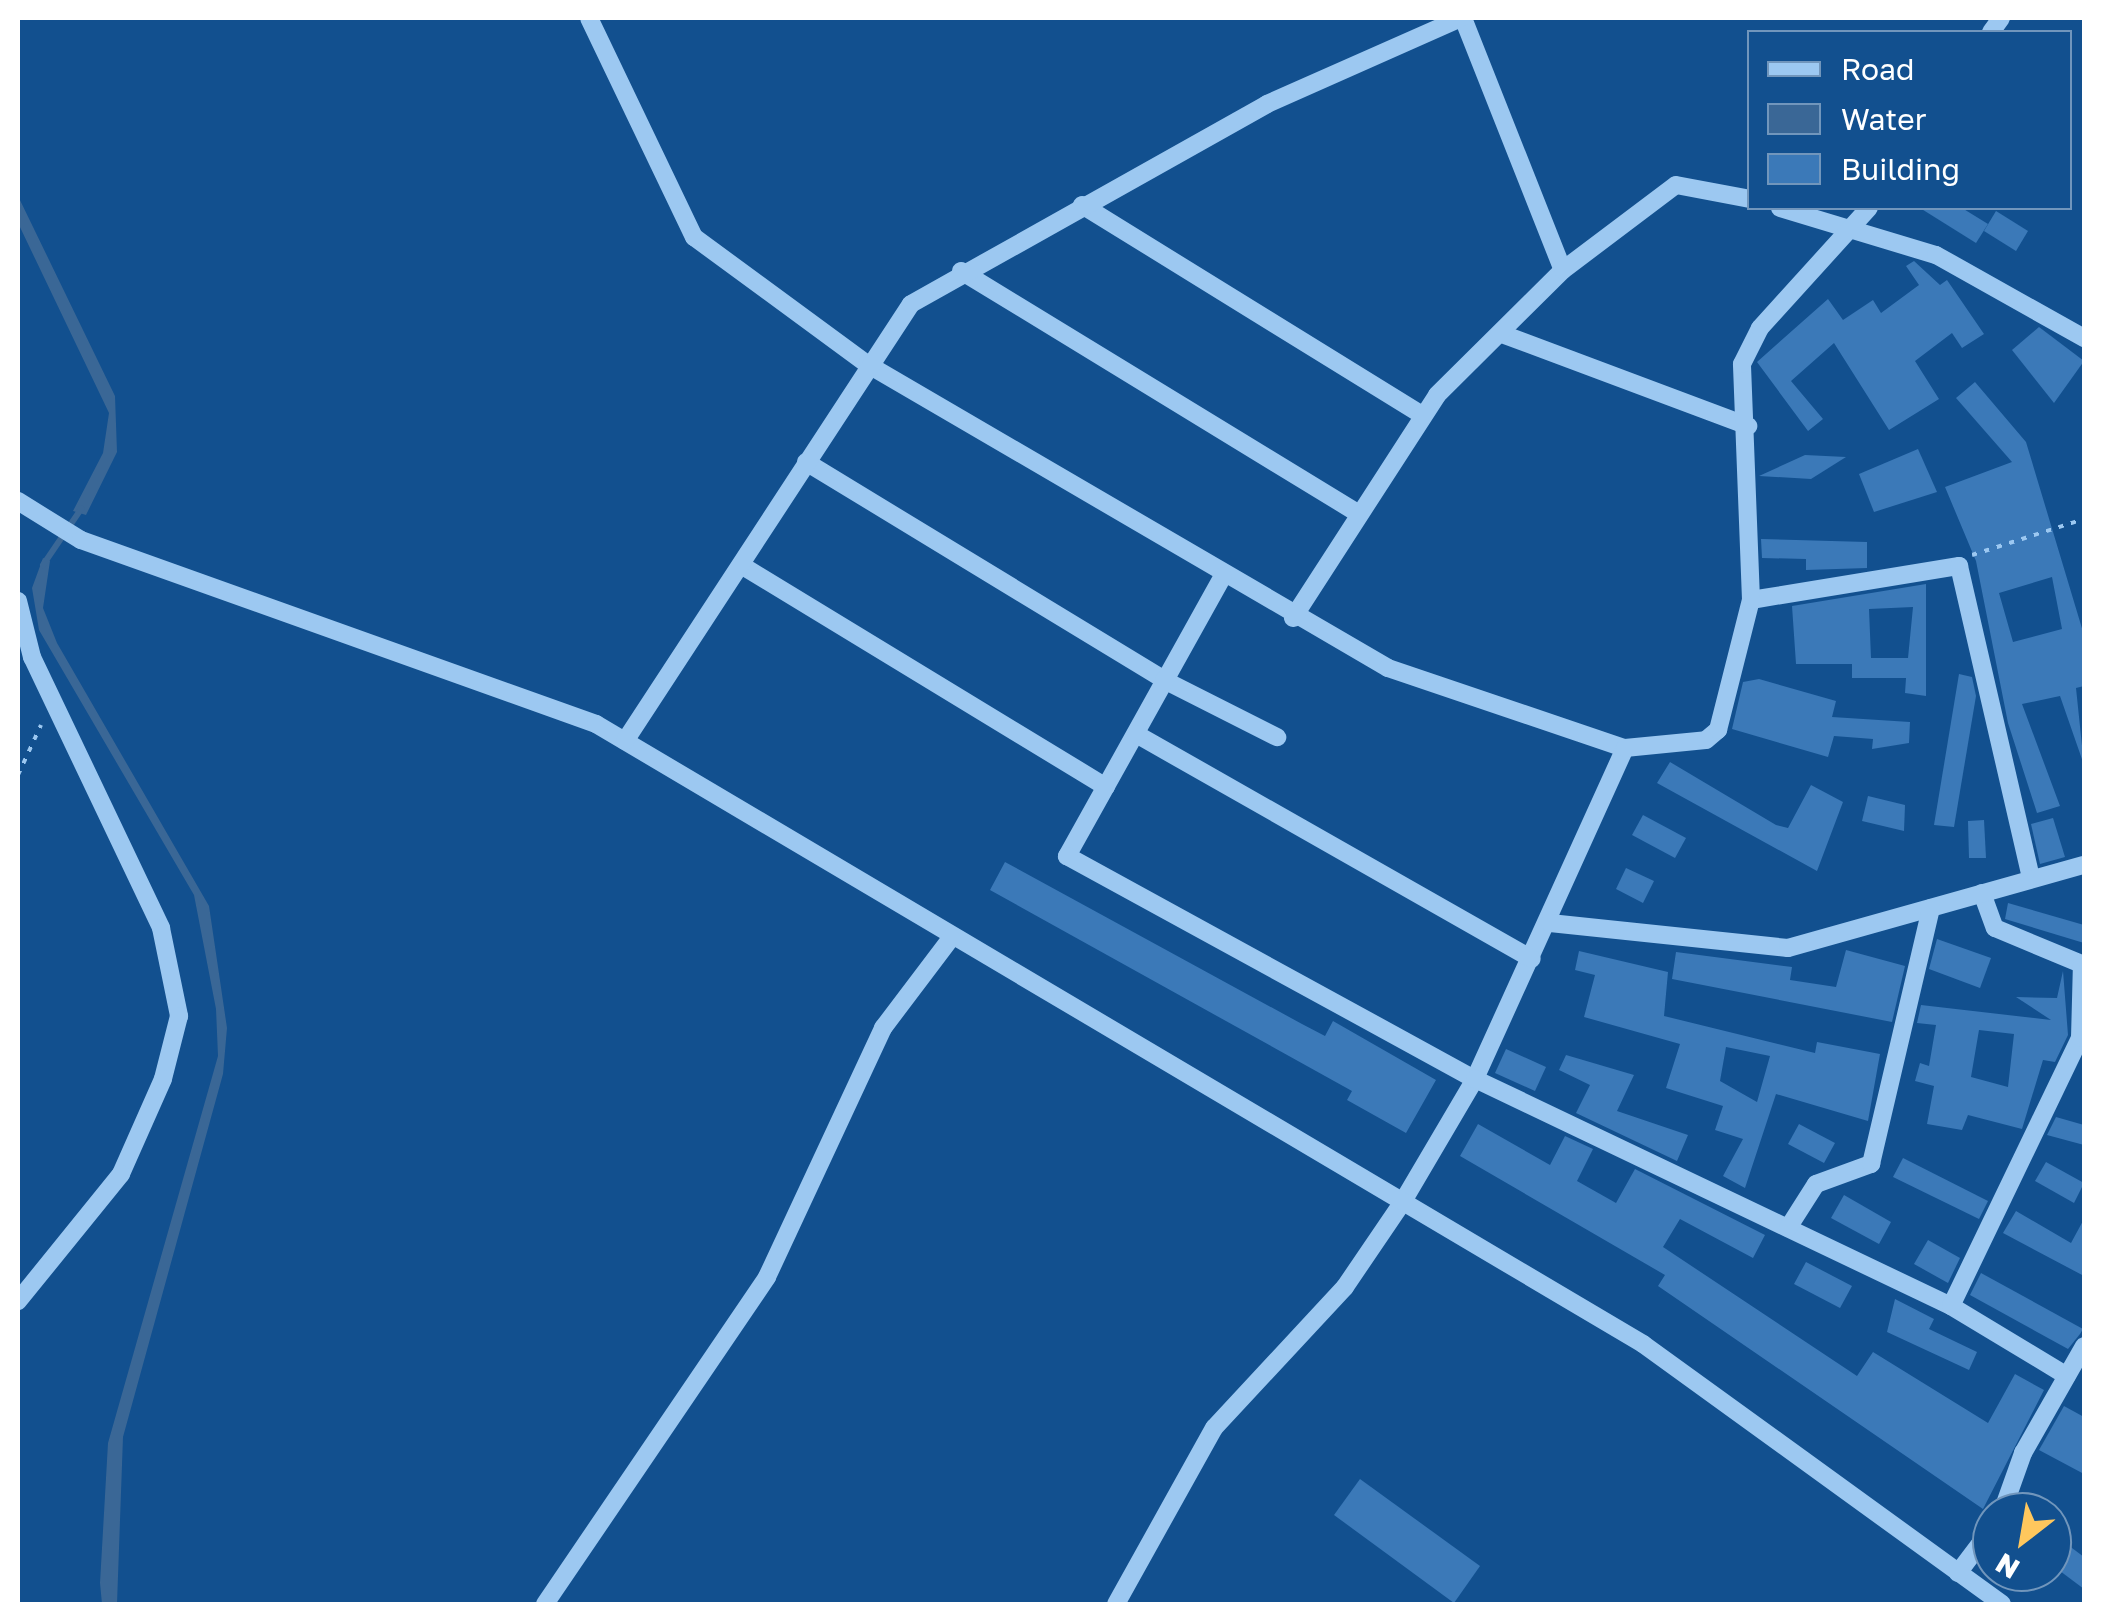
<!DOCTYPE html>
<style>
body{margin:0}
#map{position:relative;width:2102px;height:1622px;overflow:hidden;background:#12508f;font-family:"Golos Text",sans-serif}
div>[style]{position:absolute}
.water>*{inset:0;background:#3a6796}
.stream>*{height:6px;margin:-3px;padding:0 3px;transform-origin:3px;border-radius:3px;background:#3a6796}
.building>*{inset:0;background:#3b79b8}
.path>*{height:4px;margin-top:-2px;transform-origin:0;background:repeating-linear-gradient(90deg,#9cc8f1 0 5px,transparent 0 13px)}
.minor>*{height:18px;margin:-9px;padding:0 9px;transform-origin:9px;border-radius:9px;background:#9cc8f1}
span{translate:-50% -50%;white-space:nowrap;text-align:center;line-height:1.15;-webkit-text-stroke:10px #12508f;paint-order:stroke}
.frame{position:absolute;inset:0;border:20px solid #fff;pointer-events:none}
.legend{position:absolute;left:1747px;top:30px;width:325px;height:180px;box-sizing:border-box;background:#12508f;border:2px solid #7196bc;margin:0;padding:12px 18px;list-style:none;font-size:30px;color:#fff}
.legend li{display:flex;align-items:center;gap:20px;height:50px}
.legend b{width:50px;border:2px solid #7196bc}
.north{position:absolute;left:1972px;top:1492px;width:100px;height:100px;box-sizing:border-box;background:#12508f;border:2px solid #7196bc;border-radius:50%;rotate:211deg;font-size:28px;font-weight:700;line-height:40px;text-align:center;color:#fff}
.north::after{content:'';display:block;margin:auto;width:35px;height:45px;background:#ffc75d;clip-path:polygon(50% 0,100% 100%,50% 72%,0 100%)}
</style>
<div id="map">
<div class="water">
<div style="clip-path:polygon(18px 196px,115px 396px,117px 452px,86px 515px,73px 511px,103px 453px,109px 413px,18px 223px)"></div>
<div style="clip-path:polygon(43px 558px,50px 561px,43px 608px,57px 643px,209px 906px,227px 1028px,223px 1074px,123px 1437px,117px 1604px,102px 1604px,100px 1583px,108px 1443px,218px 1056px,216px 1009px,194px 895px,39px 630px,32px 588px)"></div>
</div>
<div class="stream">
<div style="left:43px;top:565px;width:68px;rotate:-55.8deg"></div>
</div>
<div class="building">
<div style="clip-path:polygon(1920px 208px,1962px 208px,1988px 224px,1976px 243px)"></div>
<div style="clip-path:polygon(1996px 211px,2028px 231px,2016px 251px,1984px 231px)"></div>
<div style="clip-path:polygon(1914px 261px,1940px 285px,1947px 280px,1984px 334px,1962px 348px,1952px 333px,1915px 361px,1939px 399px,1889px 430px,1834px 343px,1791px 381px,1823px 419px,1808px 431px,1757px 362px,1828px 299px,1843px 320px,1873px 300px,1881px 313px,1919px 285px,1906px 266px)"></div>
<div style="clip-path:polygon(2039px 327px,2084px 361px,2054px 403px,2012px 350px)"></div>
<div style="clip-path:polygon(evenodd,1975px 382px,2026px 442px,2084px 635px,2084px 686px,2076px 688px,2084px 765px,2060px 696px,2022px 704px,2060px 806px,2037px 813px,2008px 723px,1976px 561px,1945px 487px,2012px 462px,1956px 398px,1975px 382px,2052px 577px,2062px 629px,2013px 642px,1999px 593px,2052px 577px)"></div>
<div style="clip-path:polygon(1918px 449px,1937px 492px,1874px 512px,1859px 474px)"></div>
<div style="clip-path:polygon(1805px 455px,1846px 457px,1811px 479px,1759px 476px)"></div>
<div style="clip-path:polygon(1761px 539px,1867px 542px,1867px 568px,1806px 570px,1806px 559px,1762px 558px)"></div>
<div style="clip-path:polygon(evenodd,1926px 584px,1926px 696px,1905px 693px,1906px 678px,1852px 678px,1852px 664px,1796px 664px,1792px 606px,1926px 584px,1913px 607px,1908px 658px,1871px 658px,1869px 609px,1913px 607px)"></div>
<div style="clip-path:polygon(1959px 674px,1972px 677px,1976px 696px,1954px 827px,1934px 825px)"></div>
<div style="clip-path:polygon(1759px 679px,1836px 701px,1832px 717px,1910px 722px,1909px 743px,1872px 749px,1873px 739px,1834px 736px,1828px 757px,1732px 729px,1743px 682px)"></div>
<div style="clip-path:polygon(1670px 762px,1776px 825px,1788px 828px,1811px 785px,1843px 802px,1817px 871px,1657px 783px)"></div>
<div style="clip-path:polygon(1868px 796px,1905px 805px,1904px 831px,1862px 821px)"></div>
<div style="clip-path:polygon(1643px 815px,1686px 838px,1675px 858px,1632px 835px)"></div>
<div style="clip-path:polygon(2053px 818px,2065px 857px,2040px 864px,2031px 824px)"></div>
<div style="clip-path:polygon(1984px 820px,1986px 858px,1969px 858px,1968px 821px)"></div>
<div style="clip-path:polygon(1005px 862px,1302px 1024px,1325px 1036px,1333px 1021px,1436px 1080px,1406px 1133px,1347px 1100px,1352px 1091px,990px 890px)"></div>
<div style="clip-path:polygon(1626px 868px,1654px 881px,1643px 903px,1616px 889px)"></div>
<div style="clip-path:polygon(2008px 903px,2084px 925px,2084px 943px,2005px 919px)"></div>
<div style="clip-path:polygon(1937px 939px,1991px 958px,1980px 988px,1929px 969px)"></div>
<div style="clip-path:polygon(1846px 950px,1905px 966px,1892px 1022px,1672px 979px,1676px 952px,1792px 967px,1790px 980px,1836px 987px)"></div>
<div style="clip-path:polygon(evenodd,1579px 951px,1668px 972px,1664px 1016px,1815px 1053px,1817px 1042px,1880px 1054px,1868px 1121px,1776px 1094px,1745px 1188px,1723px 1176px,1743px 1139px,1715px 1130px,1723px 1106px,1666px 1088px,1680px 1044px,1584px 1017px,1595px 975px,1575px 970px,1579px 951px,1726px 1047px,1770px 1056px,1757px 1102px,1720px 1081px,1726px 1047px)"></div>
<div style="clip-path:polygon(evenodd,2063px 971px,2068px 1035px,2055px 1062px,2043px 1060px,2022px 1129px,1968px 1115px,1962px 1130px,1927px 1124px,1934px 1086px,1915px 1081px,1920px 1063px,1929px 1066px,1936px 1025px,1917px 1023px,1921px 1005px,2051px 1020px,2016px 997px,2057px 998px,2063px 971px,1979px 1030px,2014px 1034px,2008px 1087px,1971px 1077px,1979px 1030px)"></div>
<div style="clip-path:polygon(1506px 1049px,1546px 1067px,1535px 1091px,1495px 1073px)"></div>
<div style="clip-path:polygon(1566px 1055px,1634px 1075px,1617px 1111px,1688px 1135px,1677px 1161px,1576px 1113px,1590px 1085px,1559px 1070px)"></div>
<div style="clip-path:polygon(2056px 1117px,2084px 1125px,2084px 1145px,2047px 1135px)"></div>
<div style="clip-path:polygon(1478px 1124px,1550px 1165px,1565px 1136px,1593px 1149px,1577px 1181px,1616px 1203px,1635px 1169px,1765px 1235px,1753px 1258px,1680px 1219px,1663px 1247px,1857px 1376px,1873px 1352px,1988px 1423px,2015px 1374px,2044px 1390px,1983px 1509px,1658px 1286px,1665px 1275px,1460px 1156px)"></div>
<div style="clip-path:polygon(1799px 1124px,1835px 1143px,1824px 1163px,1788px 1144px)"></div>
<div style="clip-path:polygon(1903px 1158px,1988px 1201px,1979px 1219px,1893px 1177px)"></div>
<div style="clip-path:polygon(2046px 1162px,2084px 1183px,2074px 1203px,2035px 1181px)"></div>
<div style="clip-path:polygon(1844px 1195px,1891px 1222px,1879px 1244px,1831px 1218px)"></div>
<div style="clip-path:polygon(2016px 1211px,2071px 1243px,2084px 1219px,2084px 1276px,2003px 1233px)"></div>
<div style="clip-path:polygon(1928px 1240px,1960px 1258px,1948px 1283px,1914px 1264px)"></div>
<div style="clip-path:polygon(1806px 1262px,1852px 1286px,1840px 1308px,1794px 1284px)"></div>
<div style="clip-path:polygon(1981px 1273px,2083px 1329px,2080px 1334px,2068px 1349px,1970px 1295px)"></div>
<div style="clip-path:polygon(1895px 1299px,1934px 1319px,1929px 1329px,1977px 1352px,1969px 1370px,1887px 1332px)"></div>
<div style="clip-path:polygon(2064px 1406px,2084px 1417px,2084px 1474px,2039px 1450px)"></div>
<div style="clip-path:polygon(1360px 1479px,1480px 1566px,1454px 1603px,1334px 1515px)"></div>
<div style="clip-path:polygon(2052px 1533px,2084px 1557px,2084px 1589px,2052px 1565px)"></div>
</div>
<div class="path">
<div style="left:1972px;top:555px;width:118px;rotate:-17.8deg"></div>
<div style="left:18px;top:775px;width:55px;rotate:-65.3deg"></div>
</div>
<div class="minor">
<div style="left:589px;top:18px;width:243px;rotate:64.4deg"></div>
<div style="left:694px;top:237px;width:215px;rotate:36.3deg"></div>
<div style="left:867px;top:364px;width:603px;rotate:30.26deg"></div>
<div style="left:1388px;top:668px;width:250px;rotate:18.7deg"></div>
<div style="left:1625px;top:748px;width:363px;rotate:114.4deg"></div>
<div style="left:1475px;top:1079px;width:144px;rotate:120.5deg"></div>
<div style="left:1402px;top:1203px;width:102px;rotate:124.2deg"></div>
<div style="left:1345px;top:1287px;width:192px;rotate:132.9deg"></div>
<div style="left:1214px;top:1428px;width:201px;rotate:119.1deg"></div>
<div style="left:1463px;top:18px;width:271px;rotate:68.4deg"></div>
<div style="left:1991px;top:32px;width:17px;rotate:-54deg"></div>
<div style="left:1082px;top:205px;width:400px;rotate:31.7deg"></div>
<div style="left:1780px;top:208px;width:163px;rotate:16.8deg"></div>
<div style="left:1936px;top:255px;width:170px;rotate:29.3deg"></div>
<div style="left:961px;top:271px;width:464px;rotate:31.4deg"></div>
<div style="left:1502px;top:334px;width:263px;rotate:20.5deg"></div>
<div style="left:806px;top:462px;width:419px;rotate:31.3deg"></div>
<div style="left:1164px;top:680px;width:127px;rotate:26.8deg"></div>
<div style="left:18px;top:501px;width:74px;rotate:31.8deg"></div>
<div style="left:81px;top:540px;width:547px;rotate:19.66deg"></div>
<div style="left:596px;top:724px;width:1217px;rotate:30.63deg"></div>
<div style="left:1643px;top:1344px;width:443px;rotate:35.9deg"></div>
<div style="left:741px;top:565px;width:427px;rotate:31.3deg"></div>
<div style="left:1223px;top:576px;width:321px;rotate:119.1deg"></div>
<div style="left:1067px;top:856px;width:465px;rotate:28.7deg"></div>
<div style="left:1475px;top:1079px;width:527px;rotate:25.5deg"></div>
<div style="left:1951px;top:1306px;width:135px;rotate:31.1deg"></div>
<div style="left:1751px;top:600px;width:211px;rotate:-9.3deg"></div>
<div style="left:1959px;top:566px;width:321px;rotate:77deg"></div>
<div style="left:18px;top:601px;width:58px;rotate:76deg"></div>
<div style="left:32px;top:657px;width:300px;rotate:64.5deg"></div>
<div style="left:161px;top:928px;width:90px;rotate:78.4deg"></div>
<div style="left:179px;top:1016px;width:65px;rotate:104.3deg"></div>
<div style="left:163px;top:1079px;width:104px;rotate:113.9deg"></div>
<div style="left:121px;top:1174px;width:164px;rotate:129deg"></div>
<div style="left:1293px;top:618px;width:265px;rotate:-57.1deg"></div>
<div style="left:1437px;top:395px;width:177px;rotate:-44.8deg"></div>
<div style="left:1563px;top:270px;width:141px;rotate:-37deg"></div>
<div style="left:1676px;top:185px;width:75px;rotate:10.7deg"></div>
<div style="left:1136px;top:734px;width:455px;rotate:29.6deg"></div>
<div style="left:625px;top:741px;width:522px;rotate:-56.8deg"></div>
<div style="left:911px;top:304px;width:408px;rotate:-29.3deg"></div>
<div style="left:1267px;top:104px;width:212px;rotate:-23.9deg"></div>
<div style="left:1625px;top:748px;width:81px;rotate:-5.6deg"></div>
<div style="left:1706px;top:740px;width:16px;rotate:-40deg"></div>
<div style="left:1718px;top:730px;width:134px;rotate:-75.8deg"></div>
<div style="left:1751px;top:600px;width:236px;rotate:-92.2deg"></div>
<div style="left:1742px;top:364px;width:40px;rotate:-63.4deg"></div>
<div style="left:1760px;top:328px;width:162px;rotate:-47.8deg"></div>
<div style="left:1982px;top:893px;width:37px;rotate:70deg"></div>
<div style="left:1995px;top:928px;width:96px;rotate:22.6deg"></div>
<div style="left:1550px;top:923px;width:239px;rotate:6deg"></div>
<div style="left:1788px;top:948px;width:307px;rotate:-15.7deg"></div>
<div style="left:1788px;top:1228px;width:52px;rotate:-57.5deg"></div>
<div style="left:1816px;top:1184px;width:59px;rotate:-20deg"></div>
<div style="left:1871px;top:1164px;width:263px;rotate:-76.8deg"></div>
<div style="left:1951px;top:1306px;width:297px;rotate:-64.3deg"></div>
<div style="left:2080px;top:1038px;width:74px;rotate:-88.5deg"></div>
<div style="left:2002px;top:1512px;width:63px;rotate:-70.4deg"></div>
<div style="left:2023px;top:1453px;width:123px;rotate:-60.3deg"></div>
<div style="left:1958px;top:1573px;width:56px;rotate:-52.9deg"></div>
<div style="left:545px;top:1604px;width:395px;rotate:-55.8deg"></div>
<div style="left:767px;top:1277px;width:275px;rotate:-65deg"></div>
<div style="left:883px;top:1028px;width:113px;rotate:-52.9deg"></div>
</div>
<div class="frame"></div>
<ul class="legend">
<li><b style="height:12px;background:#9cc8f1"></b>Road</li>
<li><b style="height:28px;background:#3a6796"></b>Water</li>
<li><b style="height:28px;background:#3b79b8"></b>Building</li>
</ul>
<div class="north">N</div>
</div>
